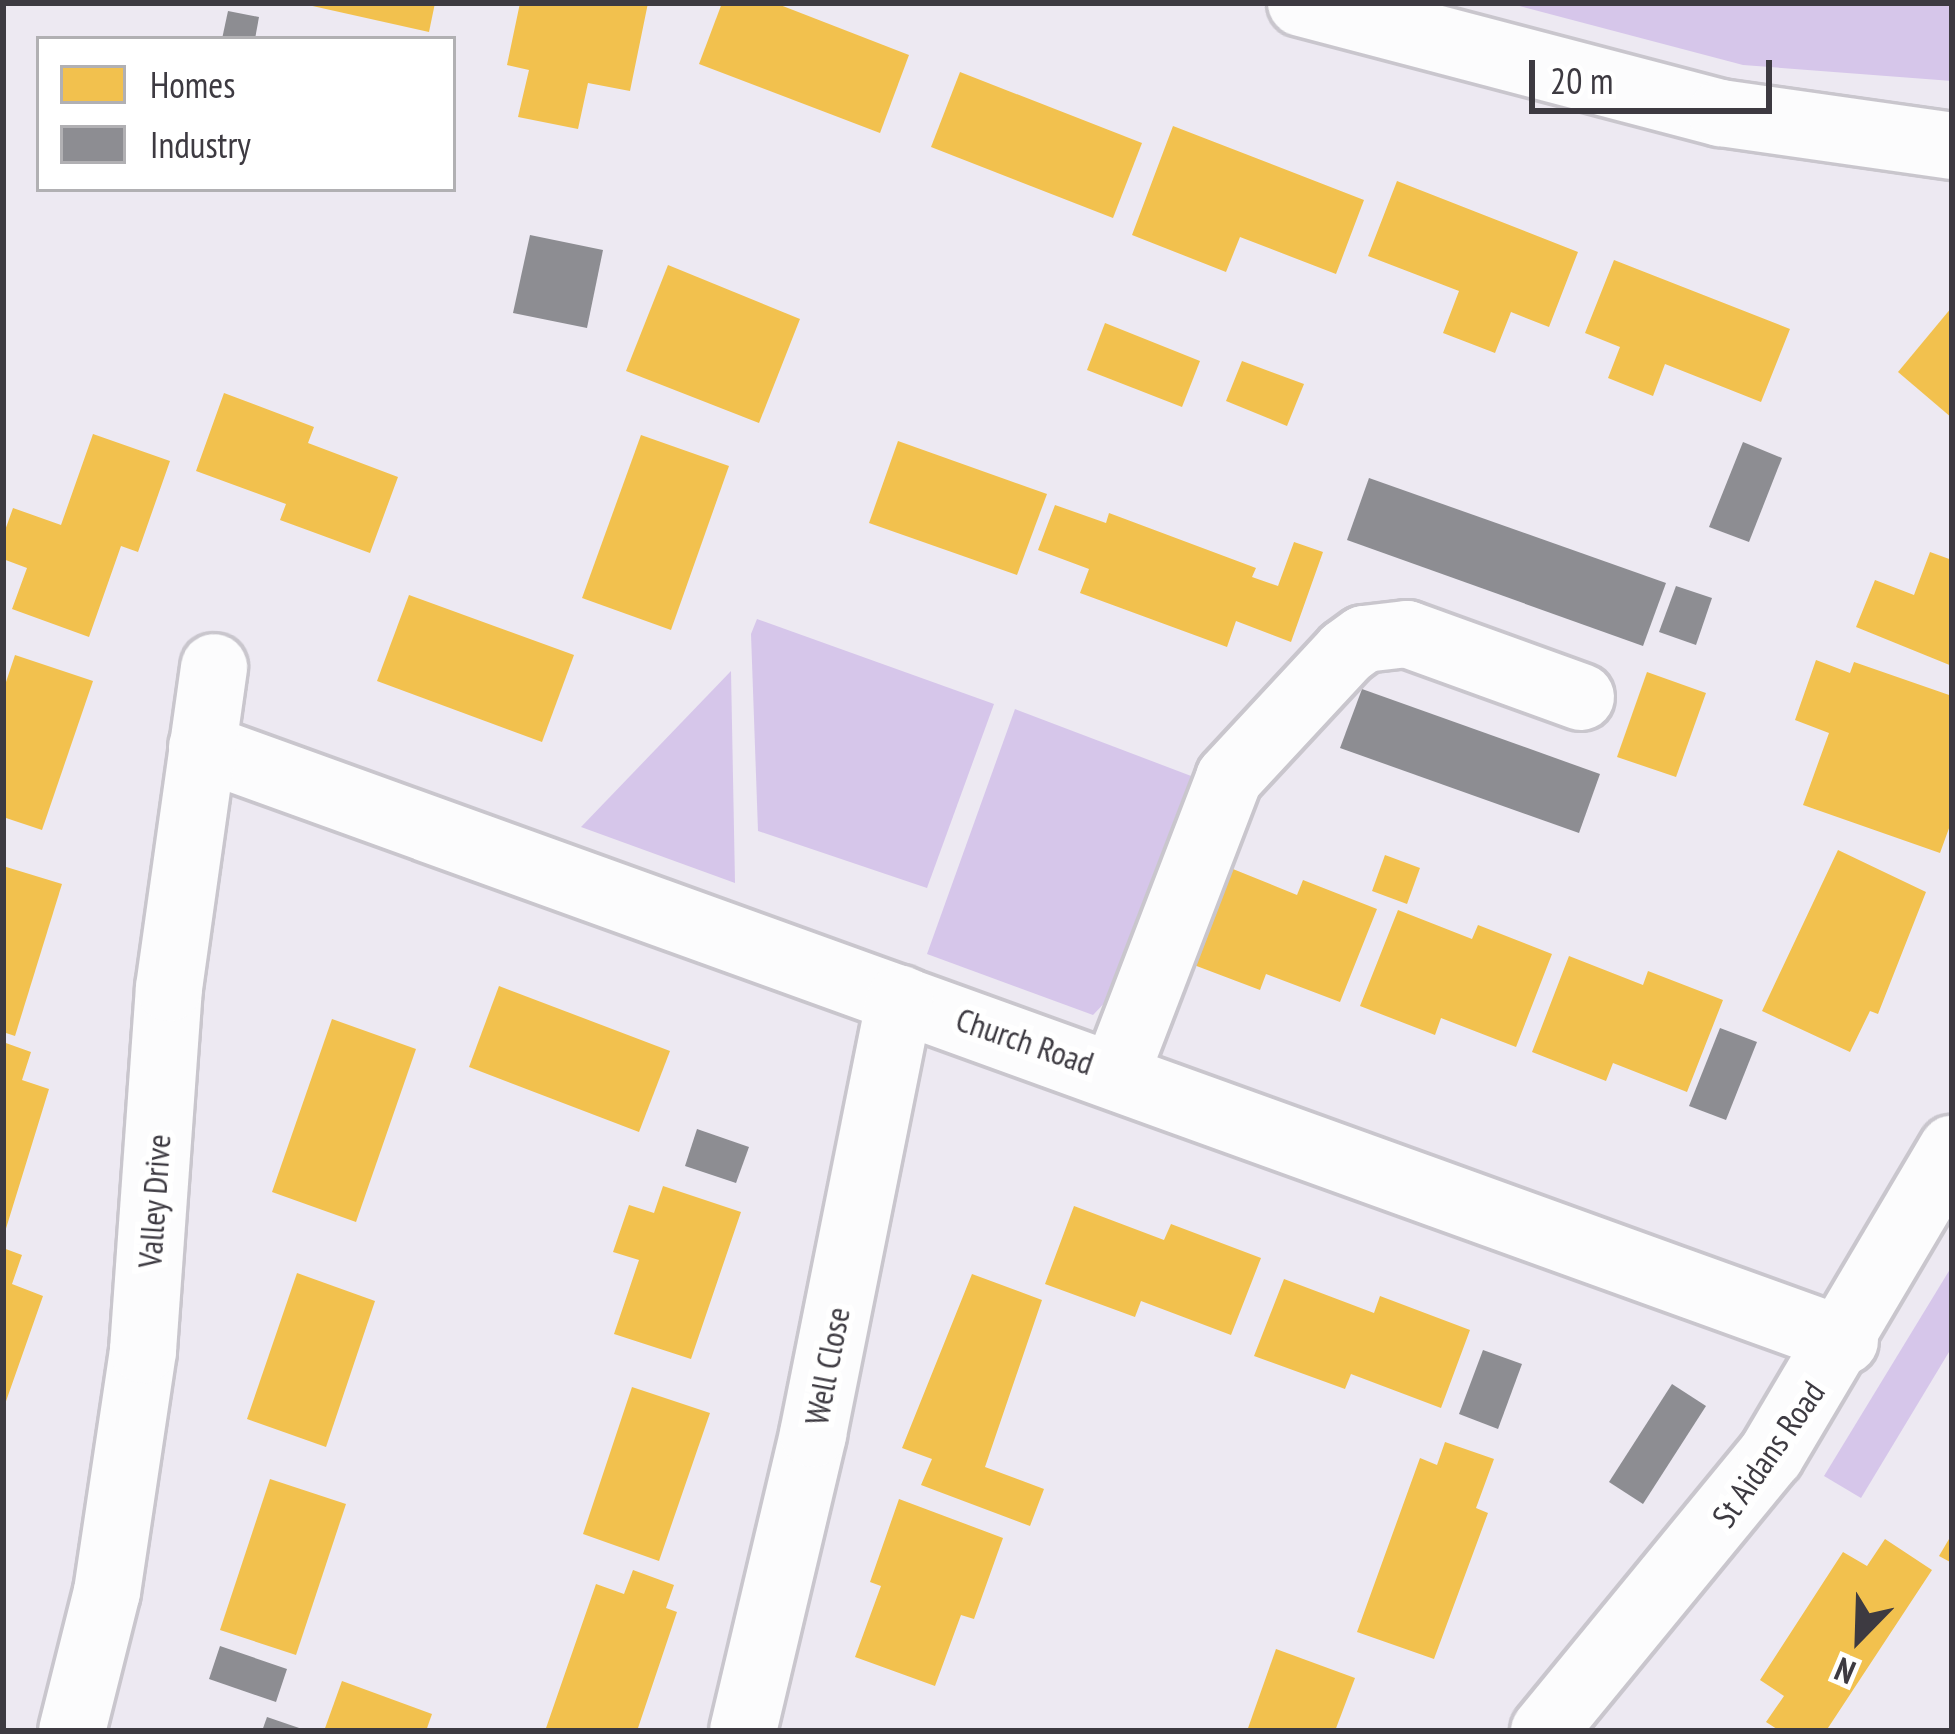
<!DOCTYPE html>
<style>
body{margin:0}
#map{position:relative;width:1955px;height:1734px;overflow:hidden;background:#ede9f2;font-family:"PT Sans Narrow",sans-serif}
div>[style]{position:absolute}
.green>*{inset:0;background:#d6c6ea}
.homes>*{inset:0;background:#f2c14e}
.industry>*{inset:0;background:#8d8d92}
.roads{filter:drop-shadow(3px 0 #c9c6cd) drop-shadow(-3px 0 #c9c6cd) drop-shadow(0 3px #c9c6cd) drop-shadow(0 -3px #c9c6cd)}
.minor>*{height:66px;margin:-33px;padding:0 33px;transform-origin:33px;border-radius:33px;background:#fcfcfd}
span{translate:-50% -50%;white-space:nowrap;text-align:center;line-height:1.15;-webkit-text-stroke:12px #fff;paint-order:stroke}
.street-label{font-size:33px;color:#3d3a41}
.frame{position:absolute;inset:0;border:6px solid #3d3a41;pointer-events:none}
.legend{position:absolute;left:36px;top:36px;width:420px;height:156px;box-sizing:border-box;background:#fff;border:3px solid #b1b0b3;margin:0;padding:15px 21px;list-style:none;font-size:36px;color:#3d3a41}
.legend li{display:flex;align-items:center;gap:24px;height:60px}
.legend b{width:60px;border:3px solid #b1b0b3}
.north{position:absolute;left:1799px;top:1578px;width:120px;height:120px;-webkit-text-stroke:9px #fff;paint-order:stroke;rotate:203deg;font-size:33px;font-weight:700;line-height:48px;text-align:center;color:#3d3a41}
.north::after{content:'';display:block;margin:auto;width:42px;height:54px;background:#3d3a41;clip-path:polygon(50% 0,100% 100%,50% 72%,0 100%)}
.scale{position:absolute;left:1529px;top:60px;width:243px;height:54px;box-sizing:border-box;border:6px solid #3d3a41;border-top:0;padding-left:15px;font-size:36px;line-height:42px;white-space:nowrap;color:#3d3a41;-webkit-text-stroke:9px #fff;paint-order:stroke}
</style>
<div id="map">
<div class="green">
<div style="clip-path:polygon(1508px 3px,1952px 3px,1952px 81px,1743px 65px)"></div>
<div style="clip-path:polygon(757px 619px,994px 704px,927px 888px,758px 831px,751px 634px)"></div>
<div style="clip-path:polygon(731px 671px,735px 883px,581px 827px)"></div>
<div style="clip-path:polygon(1015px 709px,1199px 779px,1134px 972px,1093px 1015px,927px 954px)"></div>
<div style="clip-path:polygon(1952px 1266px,1952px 1347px,1861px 1498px,1824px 1476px)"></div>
</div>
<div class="homes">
<div style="clip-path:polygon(299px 3px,435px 3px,429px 32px)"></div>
<div style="clip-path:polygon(520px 3px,648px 3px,630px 91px,588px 83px,578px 129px,518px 117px,529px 70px,507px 65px)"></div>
<div style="clip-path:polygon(722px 3px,775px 3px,909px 55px,880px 133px,699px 64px)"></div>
<div style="clip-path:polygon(960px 72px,1142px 143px,1113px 218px,931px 147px)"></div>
<div style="clip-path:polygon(1173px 126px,1364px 200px,1336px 274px,1240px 237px,1226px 272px,1132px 235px)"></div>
<div style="clip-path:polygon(1397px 181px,1578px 252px,1549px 327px,1511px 312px,1495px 353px,1443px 333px,1459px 291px,1368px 256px)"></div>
<div style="clip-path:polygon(1614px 260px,1790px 329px,1761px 402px,1665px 364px,1653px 396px,1608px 378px,1620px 347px,1585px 333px)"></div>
<div style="clip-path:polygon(668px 265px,800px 319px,759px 423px,626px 371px)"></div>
<div style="clip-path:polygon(1952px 307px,1952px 418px,1898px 372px)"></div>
<div style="clip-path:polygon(1105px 323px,1200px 361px,1182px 407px,1087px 370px)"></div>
<div style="clip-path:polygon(1242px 361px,1304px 384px,1287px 426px,1226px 401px)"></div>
<div style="clip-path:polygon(224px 393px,314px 427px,308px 443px,398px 477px,370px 553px,280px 520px,286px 504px,196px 471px)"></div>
<div style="clip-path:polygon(93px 434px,170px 461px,138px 552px,121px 546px,89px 637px,12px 609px,27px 568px,3px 559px,3px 536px,13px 508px,61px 525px)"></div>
<div style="clip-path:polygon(641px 435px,729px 466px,671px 630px,582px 598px)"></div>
<div style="clip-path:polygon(898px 441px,1047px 494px,1017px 575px,869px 523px)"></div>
<div style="clip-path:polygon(1055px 505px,1106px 523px,1109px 513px,1256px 568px,1252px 577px,1278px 586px,1294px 542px,1323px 552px,1291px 642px,1236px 621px,1227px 647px,1080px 593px,1089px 569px,1038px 550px)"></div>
<div style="clip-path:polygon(1930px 552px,1952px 560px,1952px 666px,1856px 627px,1875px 580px,1914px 595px)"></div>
<div style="clip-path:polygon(409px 595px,574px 655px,542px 742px,377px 681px)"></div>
<div style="clip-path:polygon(15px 655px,93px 681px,42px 830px,3px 817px,3px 691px)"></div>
<div style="clip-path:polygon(1816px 660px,1850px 673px,1854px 662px,1952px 696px,1952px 820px,1940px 853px,1803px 805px,1829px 733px,1795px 720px)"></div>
<div style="clip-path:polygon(1647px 672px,1706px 693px,1676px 777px,1617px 757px)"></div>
<div style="clip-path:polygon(1838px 850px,1926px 892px,1878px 1014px,1870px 1011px,1850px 1052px,1762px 1011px)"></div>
<div style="clip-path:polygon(1385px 855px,1420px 868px,1407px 904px,1372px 891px)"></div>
<div style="clip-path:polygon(1223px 865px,1297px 895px,1303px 880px,1377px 909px,1340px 1002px,1266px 974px,1260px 990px,1186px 962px)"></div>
<div style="clip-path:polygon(3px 866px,62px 884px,15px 1036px,3px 1032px)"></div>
<div style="clip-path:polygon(1398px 910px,1472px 939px,1478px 925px,1552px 954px,1516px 1047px,1441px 1018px,1435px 1035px,1360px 1006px)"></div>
<div style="clip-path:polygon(1569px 956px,1643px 985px,1648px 971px,1723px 1000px,1687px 1092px,1613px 1063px,1606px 1081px,1532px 1052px)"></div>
<div style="clip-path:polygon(499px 986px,670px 1051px,639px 1132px,469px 1067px)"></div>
<div style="clip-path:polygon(332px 1019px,416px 1049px,356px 1222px,272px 1192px)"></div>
<div style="clip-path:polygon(3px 1042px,31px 1052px,22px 1080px,49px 1089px,4px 1235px)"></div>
<div style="clip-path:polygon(663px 1186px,741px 1212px,691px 1359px,614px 1334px,639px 1260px,613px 1252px,629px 1205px,654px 1213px)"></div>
<div style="clip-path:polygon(1074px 1206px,1164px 1240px,1171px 1224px,1261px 1258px,1231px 1335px,1141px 1301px,1135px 1317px,1045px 1284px)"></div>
<div style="clip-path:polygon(3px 1248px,22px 1255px,12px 1284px,43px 1296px,4px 1407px)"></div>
<div style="clip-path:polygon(297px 1273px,375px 1301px,326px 1447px,247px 1419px)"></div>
<div style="clip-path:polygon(972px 1274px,1042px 1300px,985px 1467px,1044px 1489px,1030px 1526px,921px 1485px,932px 1459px,902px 1448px)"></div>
<div style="clip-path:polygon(1284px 1279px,1374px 1313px,1380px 1296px,1470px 1330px,1441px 1408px,1351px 1374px,1345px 1389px,1254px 1356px)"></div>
<div style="clip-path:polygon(632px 1387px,710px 1413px,659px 1561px,583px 1534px)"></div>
<div style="clip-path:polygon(1445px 1442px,1494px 1459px,1476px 1508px,1488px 1513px,1434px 1659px,1357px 1632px,1420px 1458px,1437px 1465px)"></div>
<div style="clip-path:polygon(270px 1479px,346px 1504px,296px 1655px,220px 1630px)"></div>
<div style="clip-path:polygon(899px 1499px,1003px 1538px,974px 1619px,961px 1615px,935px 1686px,855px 1657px,881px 1586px,870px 1582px)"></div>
<div style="clip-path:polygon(1952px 1534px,1952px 1563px,1939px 1556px)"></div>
<div style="clip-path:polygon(1885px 1539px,1932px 1570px,1826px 1731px,1780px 1731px,1766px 1722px,1784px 1696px,1760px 1680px,1843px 1552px,1867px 1566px)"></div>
<div style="clip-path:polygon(633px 1570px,674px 1585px,666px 1608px,677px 1612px,637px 1731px,545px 1731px,596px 1584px,624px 1594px)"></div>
<div style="clip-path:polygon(1276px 1649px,1355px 1678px,1335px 1731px,1247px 1731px)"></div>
<div style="clip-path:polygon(342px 1681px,432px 1714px,426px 1731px,324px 1731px)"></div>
</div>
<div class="industry">
<div style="clip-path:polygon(228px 11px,259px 17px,255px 39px,222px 39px)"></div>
<div style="clip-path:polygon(530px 235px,603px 250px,587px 328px,513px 313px)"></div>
<div style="clip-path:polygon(1743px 442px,1782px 458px,1749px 542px,1709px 527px)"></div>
<div style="clip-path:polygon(1369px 478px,1666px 583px,1643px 646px,1347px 540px)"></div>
<div style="clip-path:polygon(1676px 586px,1712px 598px,1696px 645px,1659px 632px)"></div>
<div style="clip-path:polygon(1362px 689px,1600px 774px,1579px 833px,1340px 748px)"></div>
<div style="clip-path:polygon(1720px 1028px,1757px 1042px,1726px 1120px,1689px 1106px)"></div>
<div style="clip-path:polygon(697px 1129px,749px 1147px,736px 1183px,685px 1166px)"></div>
<div style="clip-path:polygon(1483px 1350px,1522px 1364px,1498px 1429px,1459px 1414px)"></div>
<div style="clip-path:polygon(1672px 1384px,1706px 1406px,1643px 1504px,1609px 1482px)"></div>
<div style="clip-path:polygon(220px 1646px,287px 1669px,276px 1702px,209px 1679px)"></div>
<div style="clip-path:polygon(267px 1717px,305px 1730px,305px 1731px,262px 1731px)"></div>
</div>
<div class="roads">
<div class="minor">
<div style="left:1301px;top:3px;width:434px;rotate:14.7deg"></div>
<div style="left:1721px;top:113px;width:233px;rotate:8.1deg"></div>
<div style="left:202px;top:747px;width:1747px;rotate:19.88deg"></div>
<div style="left:1116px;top:1073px;width:316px;rotate:-69deg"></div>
<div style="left:1229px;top:778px;width:172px;rotate:-47.1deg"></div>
<div style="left:1346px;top:652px;width:22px;rotate:-36deg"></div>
<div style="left:1364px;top:639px;width:43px;rotate:-6.6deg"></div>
<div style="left:1407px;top:634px;width:185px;rotate:19.9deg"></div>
<div style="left:72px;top:1731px;width:143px;rotate:-75.9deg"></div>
<div style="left:107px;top:1592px;width:245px;rotate:-81.5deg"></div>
<div style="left:143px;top:1350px;width:363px;rotate:-85.9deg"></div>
<div style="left:169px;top:988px;width:324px;rotate:-82deg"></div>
<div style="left:743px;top:1731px;width:305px;rotate:-76.7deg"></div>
<div style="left:813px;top:1434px;width:444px;rotate:-78.7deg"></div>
<div style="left:1544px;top:1731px;width:357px;rotate:-50.6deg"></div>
<div style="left:1771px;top:1455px;width:356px;rotate:-59.4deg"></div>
</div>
</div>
<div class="street-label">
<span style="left:1025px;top:1041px;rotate:19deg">Church Road</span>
<span style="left:154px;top:1201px;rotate:-86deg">Valley Drive</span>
<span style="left:827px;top:1366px;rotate:-79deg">Well Close</span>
<span style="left:1768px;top:1454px;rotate:-55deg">St Aidans Road</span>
</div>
<div class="frame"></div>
<ul class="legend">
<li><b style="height:33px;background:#f2c14e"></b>Homes</li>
<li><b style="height:33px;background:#8d8d92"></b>Industry</li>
</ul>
<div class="north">N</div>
<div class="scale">20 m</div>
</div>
